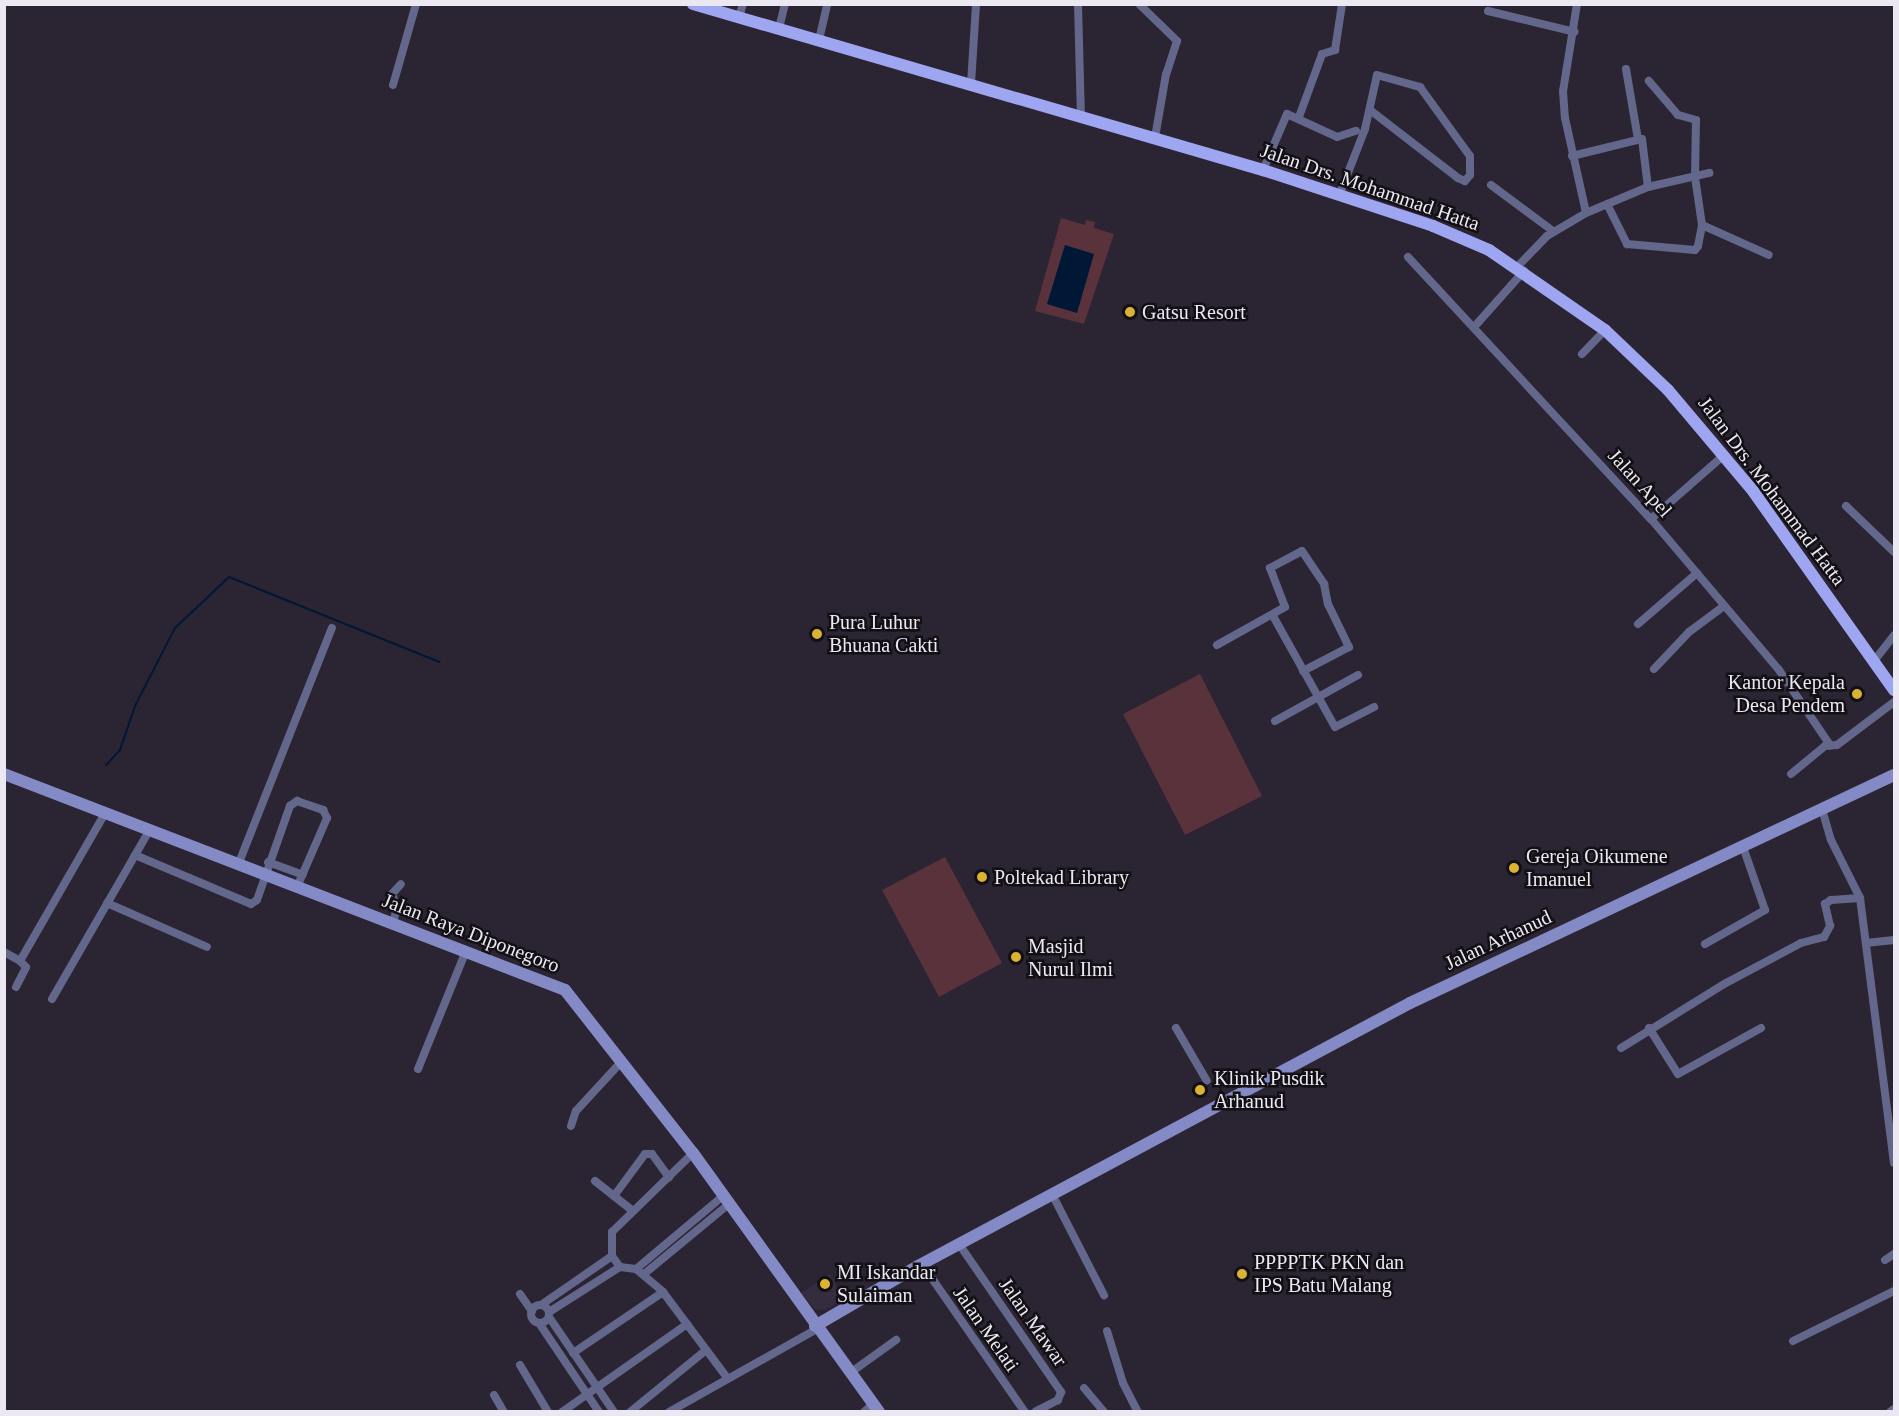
<!DOCTYPE html>
<style>
body{margin:0}
#map{position:relative;width:1899px;height:1416px;overflow:hidden;background:#2b2432;font-family:"Times New Roman",serif}
div>[style]{position:absolute}
.built>*{inset:0;background:#362c40}
.green>*{inset:0;background:#59323c}
.water>*{inset:0;background:#001735}
.stream>*{height:2px;margin:-1px;padding:0 1px;transform-origin:1px;border-radius:1px;background:#001735}
.street>*{height:8px;margin:-4px;padding:0 4px;transform-origin:4px;border-radius:4px;background:#63678b}
.street>.ring{margin:-4px;padding:0;box-sizing:content-box;background:none;border:8px solid #63678b;border-radius:50%}
.secondary>*{height:12px;margin:-6px;padding:0 6px;transform-origin:6px;border-radius:6px;background:#848ac5}
.primary>*{height:12px;margin:-6px;padding:0 6px;transform-origin:6px;border-radius:6px;background:#9ea5f1}
.dots>*{width:16px;height:16px;translate:-50% -50%;box-sizing:border-box;border:3px solid #120f15;border-radius:50%}
span{translate:-50% -50%;white-space:nowrap;text-align:center;line-height:1.15;-webkit-text-stroke:5px #120f15;paint-order:stroke}
.street-label{font-size:20px;color:#ece8f1}
.poi-label{font-size:20px;color:#ece8f1}
.left{translate:0 -50%;text-align:left}
.right{translate:-100% -50%;text-align:right}
.frame{position:absolute;inset:0;border:6px solid #ece8f1;pointer-events:none}
</style>
<div id="map">
<div class="built">
<div style="clip-path:polygon(830px 1274px,844px 1299px,824px 1310px,815px 1309px,801px 1293px)"></div>
</div>
<div class="green">
<div style="clip-path:polygon(1061px 218px,1085px 225px,1086px 220px,1095px 222px,1094px 228px,1114px 234px,1084px 324px,1035px 311px)"></div>
<div style="clip-path:polygon(1200px 674px,1262px 796px,1185px 835px,1123px 714px)"></div>
<div style="clip-path:polygon(945px 857px,1002px 963px,939px 997px,882px 890px)"></div>
</div>
<div class="water">
<div style="clip-path:polygon(1065px 245px,1094px 254px,1077px 313px,1047px 304px)"></div>
</div>
<div class="stream">
<div style="left:106px;top:765px;width:21px;rotate:-47deg"></div>
<div style="left:120px;top:750px;width:46px;rotate:-71.2deg"></div>
<div style="left:135px;top:706px;width:88px;rotate:-62.9deg"></div>
<div style="left:175px;top:628px;width:74px;rotate:-43.4deg"></div>
<div style="left:229px;top:577px;width:227px;rotate:22deg"></div>
</div>
<div class="street">
<div style="left:1078px;top:4px;width:113px;rotate:88.5deg"></div>
<div style="left:1139px;top:4px;width:53px;rotate:44.2deg"></div>
<div style="left:1177px;top:41px;width:35px;rotate:108deg"></div>
<div style="left:1166px;top:74px;width:65px;rotate:99.8deg"></div>
<div style="left:1577px;top:4px;width:88px;rotate:99.1deg"></div>
<div style="left:1563px;top:91px;width:27px;rotate:86deg"></div>
<div style="left:1565px;top:118px;width:97px;rotate:77.5deg"></div>
<div style="left:1488px;top:11px;width:89px;rotate:13.6deg"></div>
<div style="left:739px;top:17px;width:14px;rotate:-73deg"></div>
<div style="left:779px;top:28px;width:25px;rotate:-76deg"></div>
<div style="left:819px;top:40px;width:37px;rotate:-77deg"></div>
<div style="left:1626px;top:69px;width:71px;rotate:80.3deg"></div>
<div style="left:971px;top:84px;width:80px;rotate:-86.4deg"></div>
<div style="left:393px;top:85px;width:84px;rotate:-74.1deg"></div>
<div style="left:1299px;top:117px;width:67px;rotate:-69.9deg"></div>
<div style="left:1322px;top:54px;width:14px;rotate:-17deg"></div>
<div style="left:1335px;top:50px;width:47px;rotate:-81.3deg"></div>
<div style="left:1572px;top:156px;width:72px;rotate:-13.7deg"></div>
<div style="left:1642px;top:139px;width:48px;rotate:82.9deg"></div>
<div style="left:1263px;top:170px;width:61px;rotate:-66.8deg"></div>
<div style="left:1287px;top:114px;width:55px;rotate:24.7deg"></div>
<div style="left:1337px;top:137px;width:20px;rotate:-18deg"></div>
<div style="left:1491px;top:185px;width:77px;rotate:36.6deg"></div>
<div style="left:1339px;top:196px;width:72px;rotate:-68.8deg"></div>
<div style="left:1365px;top:129px;width:55px;rotate:-77.5deg"></div>
<div style="left:1377px;top:75px;width:45px;rotate:15.6deg"></div>
<div style="left:1420px;top:87px;width:85px;rotate:54.1deg"></div>
<div style="left:1470px;top:156px;width:19px;rotate:90deg"></div>
<div style="left:1470px;top:175px;width:8px;rotate:130deg"></div>
<div style="left:1465px;top:181px;width:8px;rotate:-157deg"></div>
<div style="left:1458px;top:178px;width:111px;rotate:-142.3deg"></div>
<div style="left:1607px;top:204px;width:45px;rotate:63.4deg"></div>
<div style="left:1627px;top:244px;width:68px;rotate:5deg"></div>
<div style="left:1695px;top:250px;width:5px;rotate:-53deg"></div>
<div style="left:1698px;top:246px;width:21px;rotate:-79deg"></div>
<div style="left:1702px;top:225px;width:49px;rotate:-98.3deg"></div>
<div style="left:1695px;top:177px;width:57px;rotate:-89deg"></div>
<div style="left:1696px;top:120px;width:19px;rotate:-164deg"></div>
<div style="left:1678px;top:115px;width:45px;rotate:-130.5deg"></div>
<div style="left:1702px;top:225px;width:73px;rotate:24.1deg"></div>
<div style="left:1408px;top:257px;width:357px;rotate:47.2deg"></div>
<div style="left:1651px;top:519px;width:198px;rotate:49.7deg"></div>
<div style="left:1779px;top:670px;width:91px;rotate:55.8deg"></div>
<div style="left:1517px;top:267px;width:43px;rotate:-45.9deg"></div>
<div style="left:1547px;top:236px;width:45px;rotate:-30.5deg"></div>
<div style="left:1586px;top:213px;width:67px;rotate:-22.8deg"></div>
<div style="left:1648px;top:187px;width:63px;rotate:-12.9deg"></div>
<div style="left:1475px;top:326px;width:74px;rotate:-48.3deg"></div>
<div style="left:1582px;top:354px;width:33px;rotate:-46deg"></div>
<div style="left:1846px;top:506px;width:66px;rotate:43.8deg"></div>
<div style="left:1651px;top:519px;width:96px;rotate:-41.2deg"></div>
<div style="left:1273px;top:616px;width:127px;rotate:60.8deg"></div>
<div style="left:1335px;top:727px;width:44px;rotate:-27.1deg"></div>
<div style="left:1638px;top:624px;width:78px;rotate:-40.8deg"></div>
<div style="left:1217px;top:645px;width:78px;rotate:-29.2deg"></div>
<div style="left:1285px;top:607px;width:42px;rotate:-111deg"></div>
<div style="left:1270px;top:568px;width:36px;rotate:-28deg"></div>
<div style="left:1302px;top:551px;width:40px;rotate:56deg"></div>
<div style="left:1324px;top:584px;width:20px;rotate:79deg"></div>
<div style="left:1328px;top:604px;width:48px;rotate:64deg"></div>
<div style="left:1349px;top:647px;width:52px;rotate:152.4deg"></div>
<div style="left:1874px;top:661px;width:33px;rotate:-52deg"></div>
<div style="left:1654px;top:669px;width:51px;rotate:-46.6deg"></div>
<div style="left:1689px;top:632px;width:44px;rotate:-36.6deg"></div>
<div style="left:1275px;top:721px;width:95px;rotate:-29deg"></div>
<div style="left:1791px;top:774px;width:44px;rotate:-39.5deg"></div>
<div style="left:1825px;top:746px;width:12px;rotate:-5deg"></div>
<div style="left:1837px;top:745px;width:71px;rotate:-37deg"></div>
<div style="left:1822px;top:809px;width:32px;rotate:74deg"></div>
<div style="left:1831px;top:840px;width:65px;rotate:63.4deg"></div>
<div style="left:1860px;top:898px;width:267px;rotate:82.7deg"></div>
<div style="left:135px;top:855px;width:126px;rotate:22.9deg"></div>
<div style="left:251px;top:904px;width:7px;rotate:-34deg"></div>
<div style="left:257px;top:900px;width:100px;rotate:-70.7deg"></div>
<div style="left:290px;top:806px;width:9px;rotate:-36deg"></div>
<div style="left:297px;top:801px;width:28px;rotate:19deg"></div>
<div style="left:323px;top:810px;width:9px;rotate:63deg"></div>
<div style="left:327px;top:818px;width:75px;rotate:113.5deg"></div>
<div style="left:268px;top:862px;width:37px;rotate:20deg"></div>
<div style="left:238px;top:865px;width:255px;rotate:-68.4deg"></div>
<div style="left:107px;top:903px;width:109px;rotate:23.7deg"></div>
<div style="left:392px;top:925px;width:17px;rotate:-73deg"></div>
<div style="left:397px;top:909px;width:16px;rotate:-108deg"></div>
<div style="left:392px;top:894px;width:13px;rotate:-48deg"></div>
<div style="left:1866px;top:943px;width:28px;rotate:-6deg"></div>
<div style="left:1705px;top:944px;width:69px;rotate:-29.5deg"></div>
<div style="left:1765px;top:910px;width:67px;rotate:-109.2deg"></div>
<div style="left:4px;top:952px;width:18px;rotate:29deg"></div>
<div style="left:20px;top:961px;width:171px;rotate:-60.1deg"></div>
<div style="left:16px;top:987px;width:22px;rotate:-63deg"></div>
<div style="left:26px;top:967px;width:8px;rotate:-135deg"></div>
<div style="left:52px;top:999px;width:194px;rotate:-60deg"></div>
<div style="left:1176px;top:1028px;width:61px;rotate:59.7deg"></div>
<div style="left:1649px;top:1028px;width:54px;rotate:57.8deg"></div>
<div style="left:1678px;top:1074px;width:95px;rotate:-29deg"></div>
<div style="left:1621px;top:1048px;width:123px;rotate:-31.8deg"></div>
<div style="left:1726px;top:983px;width:85px;rotate:-28.1deg"></div>
<div style="left:1801px;top:943px;width:24px;rotate:-15deg"></div>
<div style="left:1824px;top:937px;width:13px;rotate:-61deg"></div>
<div style="left:1830px;top:926px;width:23px;rotate:-103deg"></div>
<div style="left:1825px;top:904px;width:7px;rotate:-34deg"></div>
<div style="left:1831px;top:900px;width:29px;rotate:-4deg"></div>
<div style="left:418px;top:1069px;width:125px;rotate:-67.9deg"></div>
<div style="left:571px;top:1126px;width:16px;rotate:-72deg"></div>
<div style="left:576px;top:1111px;width:68px;rotate:-47.4deg"></div>
<div style="left:595px;top:1181px;width:48px;rotate:38.3deg"></div>
<div style="left:1052px;top:1194px;width:114px;rotate:62.8deg"></div>
<div style="left:614px;top:1196px;width:52px;rotate:-53.6deg"></div>
<div style="left:645px;top:1154px;width:7px"></div>
<div style="left:652px;top:1154px;width:29px;rotate:54deg"></div>
<div style="left:959px;top:1244px;width:180px;rotate:55.4deg"></div>
<div style="left:1061px;top:1392px;width:9px;rotate:111deg"></div>
<div style="left:1058px;top:1400px;width:25px;rotate:153deg"></div>
<div style="left:1885px;top:1260px;width:11px;rotate:-34deg"></div>
<div style="left:922px;top:1264px;width:180px;rotate:55.2deg"></div>
<div style="left:620px;top:1267px;width:14px;rotate:-126deg"></div>
<div style="left:612px;top:1256px;width:24px;rotate:-90deg"></div>
<div style="left:612px;top:1232px;width:113px;rotate:-44.3deg"></div>
<div style="left:636px;top:1269px;width:114px;rotate:-40deg"></div>
<div style="left:644px;top:1274px;width:110px;rotate:-39.5deg"></div>
<div style="left:520px;top:1294px;width:21px;rotate:55deg"></div>
<div style="left:541px;top:1305px;width:86px;rotate:-34.6deg"></div>
<div class="ring" style="left:531px;top:1305px;width:10px;height:10px"></div>
<div style="left:549px;top:1312px;width:84px;rotate:-32.4deg"></div>
<div style="left:620px;top:1267px;width:16px;rotate:7deg"></div>
<div style="left:636px;top:1269px;width:35px;rotate:40deg"></div>
<div style="left:663px;top:1292px;width:104px;rotate:53.2deg"></div>
<div style="left:549px;top:1317px;width:115px;rotate:55.6deg"></div>
<div style="left:539px;top:1323px;width:107px;rotate:56deg"></div>
<div style="left:1107px;top:1331px;width:54px;rotate:72.9deg"></div>
<div style="left:1123px;top:1383px;width:33px;rotate:63deg"></div>
<div style="left:1793px;top:1341px;width:113px;rotate:-26.3deg"></div>
<div style="left:573px;top:1353px;width:109px;rotate:-34.1deg"></div>
<div style="left:520px;top:1365px;width:55px;rotate:59.2deg"></div>
<div style="left:850px;top:1373px;width:57px;rotate:-35.7deg"></div>
<div style="left:1084px;top:1388px;width:31px;rotate:50deg"></div>
<div style="left:494px;top:1395px;width:20px;rotate:60deg"></div>
<div style="left:562px;top:1412px;width:153px;rotate:-35.1deg"></div>
<div style="left:630px;top:1412px;width:98px;rotate:-39.2deg"></div>
<div style="left:669px;top:1412px;width:170px;rotate:-29.3deg"></div>
<div style="left:864px;top:1412px;width:12px;rotate:-42deg"></div>
<div style="left:1890px;top:1412px;width:5px;rotate:-37deg"></div>
</div>
<div class="secondary">
<div style="left:4px;top:774px;width:601px;rotate:21.06deg"></div>
<div style="left:565px;top:990px;width:207px;rotate:51.9deg"></div>
<div style="left:693px;top:1153px;width:319px;rotate:54.3deg"></div>
<div style="left:815px;top:1326px;width:119px;rotate:-30.2deg"></div>
<div style="left:918px;top:1266px;width:558px;rotate:-28.13deg"></div>
<div style="left:1410px;top:1003px;width:535px;rotate:-25.22deg"></div>
</div>
<div class="primary">
<div style="left:693px;top:4px;width:594px;rotate:16.24deg"></div>
<div style="left:1263px;top:170px;width:179px;rotate:18.2deg"></div>
<div style="left:1433px;top:226px;width:61px;rotate:23.2deg"></div>
<div style="left:1489px;top:250px;width:141px;rotate:34.6deg"></div>
<div style="left:1605px;top:330px;width:87px;rotate:43.6deg"></div>
<div style="left:1668px;top:390px;width:132px;rotate:49.9deg"></div>
<div style="left:1753px;top:491px;width:244px;rotate:54.7deg"></div>
</div>
<div class="dots">
<div style="left:1130px;top:312px;background:#dcb233"></div>
<div style="left:817px;top:634px;background:#dcb233"></div>
<div style="left:1857px;top:694px;background:#dcb233"></div>
<div style="left:1514px;top:868px;background:#dcb233"></div>
<div style="left:982px;top:877px;background:#dcb233"></div>
<div style="left:1016px;top:957px;background:#dcb233"></div>
<div style="left:1200px;top:1090px;background:#dcb233"></div>
<div style="left:1242px;top:1274px;background:#dcb233"></div>
<div style="left:825px;top:1284px;background:#dcb233"></div>
</div>
<div class="street-label">
<span style="left:1370px;top:187px;rotate:19deg">Jalan Drs. Mohammad Hatta</span>
<span style="left:1640px;top:483px;rotate:48deg">Jalan Apel</span>
<span style="left:1772px;top:491px;rotate:53deg">Jalan Drs. Mohammad Hatta</span>
<span style="left:471px;top:933px;rotate:21deg">Jalan Raya Diponegoro</span>
<span style="left:1498px;top:940px;rotate:-25deg">Jalan Arhanud</span>
<span style="left:1033px;top:1322px;rotate:55deg">Jalan Mawar</span>
<span style="left:986px;top:1329px;rotate:55deg">Jalan Melati</span>
</div>
<div class="poi-label">
<span class="left" style="left:1142px;top:312px">Gatsu Resort</span>
<span class="left" style="left:829px;top:634px">Pura Luhur<br>Bhuana Cakti</span>
<span class="right" style="left:1845px;top:694px">Kantor Kepala<br>Desa Pendem</span>
<span class="left" style="left:1526px;top:868px">Gereja Oikumene<br>Imanuel</span>
<span class="left" style="left:994px;top:877px">Poltekad Library</span>
<span class="left" style="left:1028px;top:958px">Masjid<br>Nurul Ilmi</span>
<span class="left" style="left:1214px;top:1090px">Klinik Pusdik<br>Arhanud</span>
<span class="left" style="left:1254px;top:1274px">PPPPTK PKN dan<br>IPS Batu Malang</span>
<span class="left" style="left:837px;top:1284px">MI Iskandar<br>Sulaiman</span>
</div>
<div class="frame"></div>
</div>
